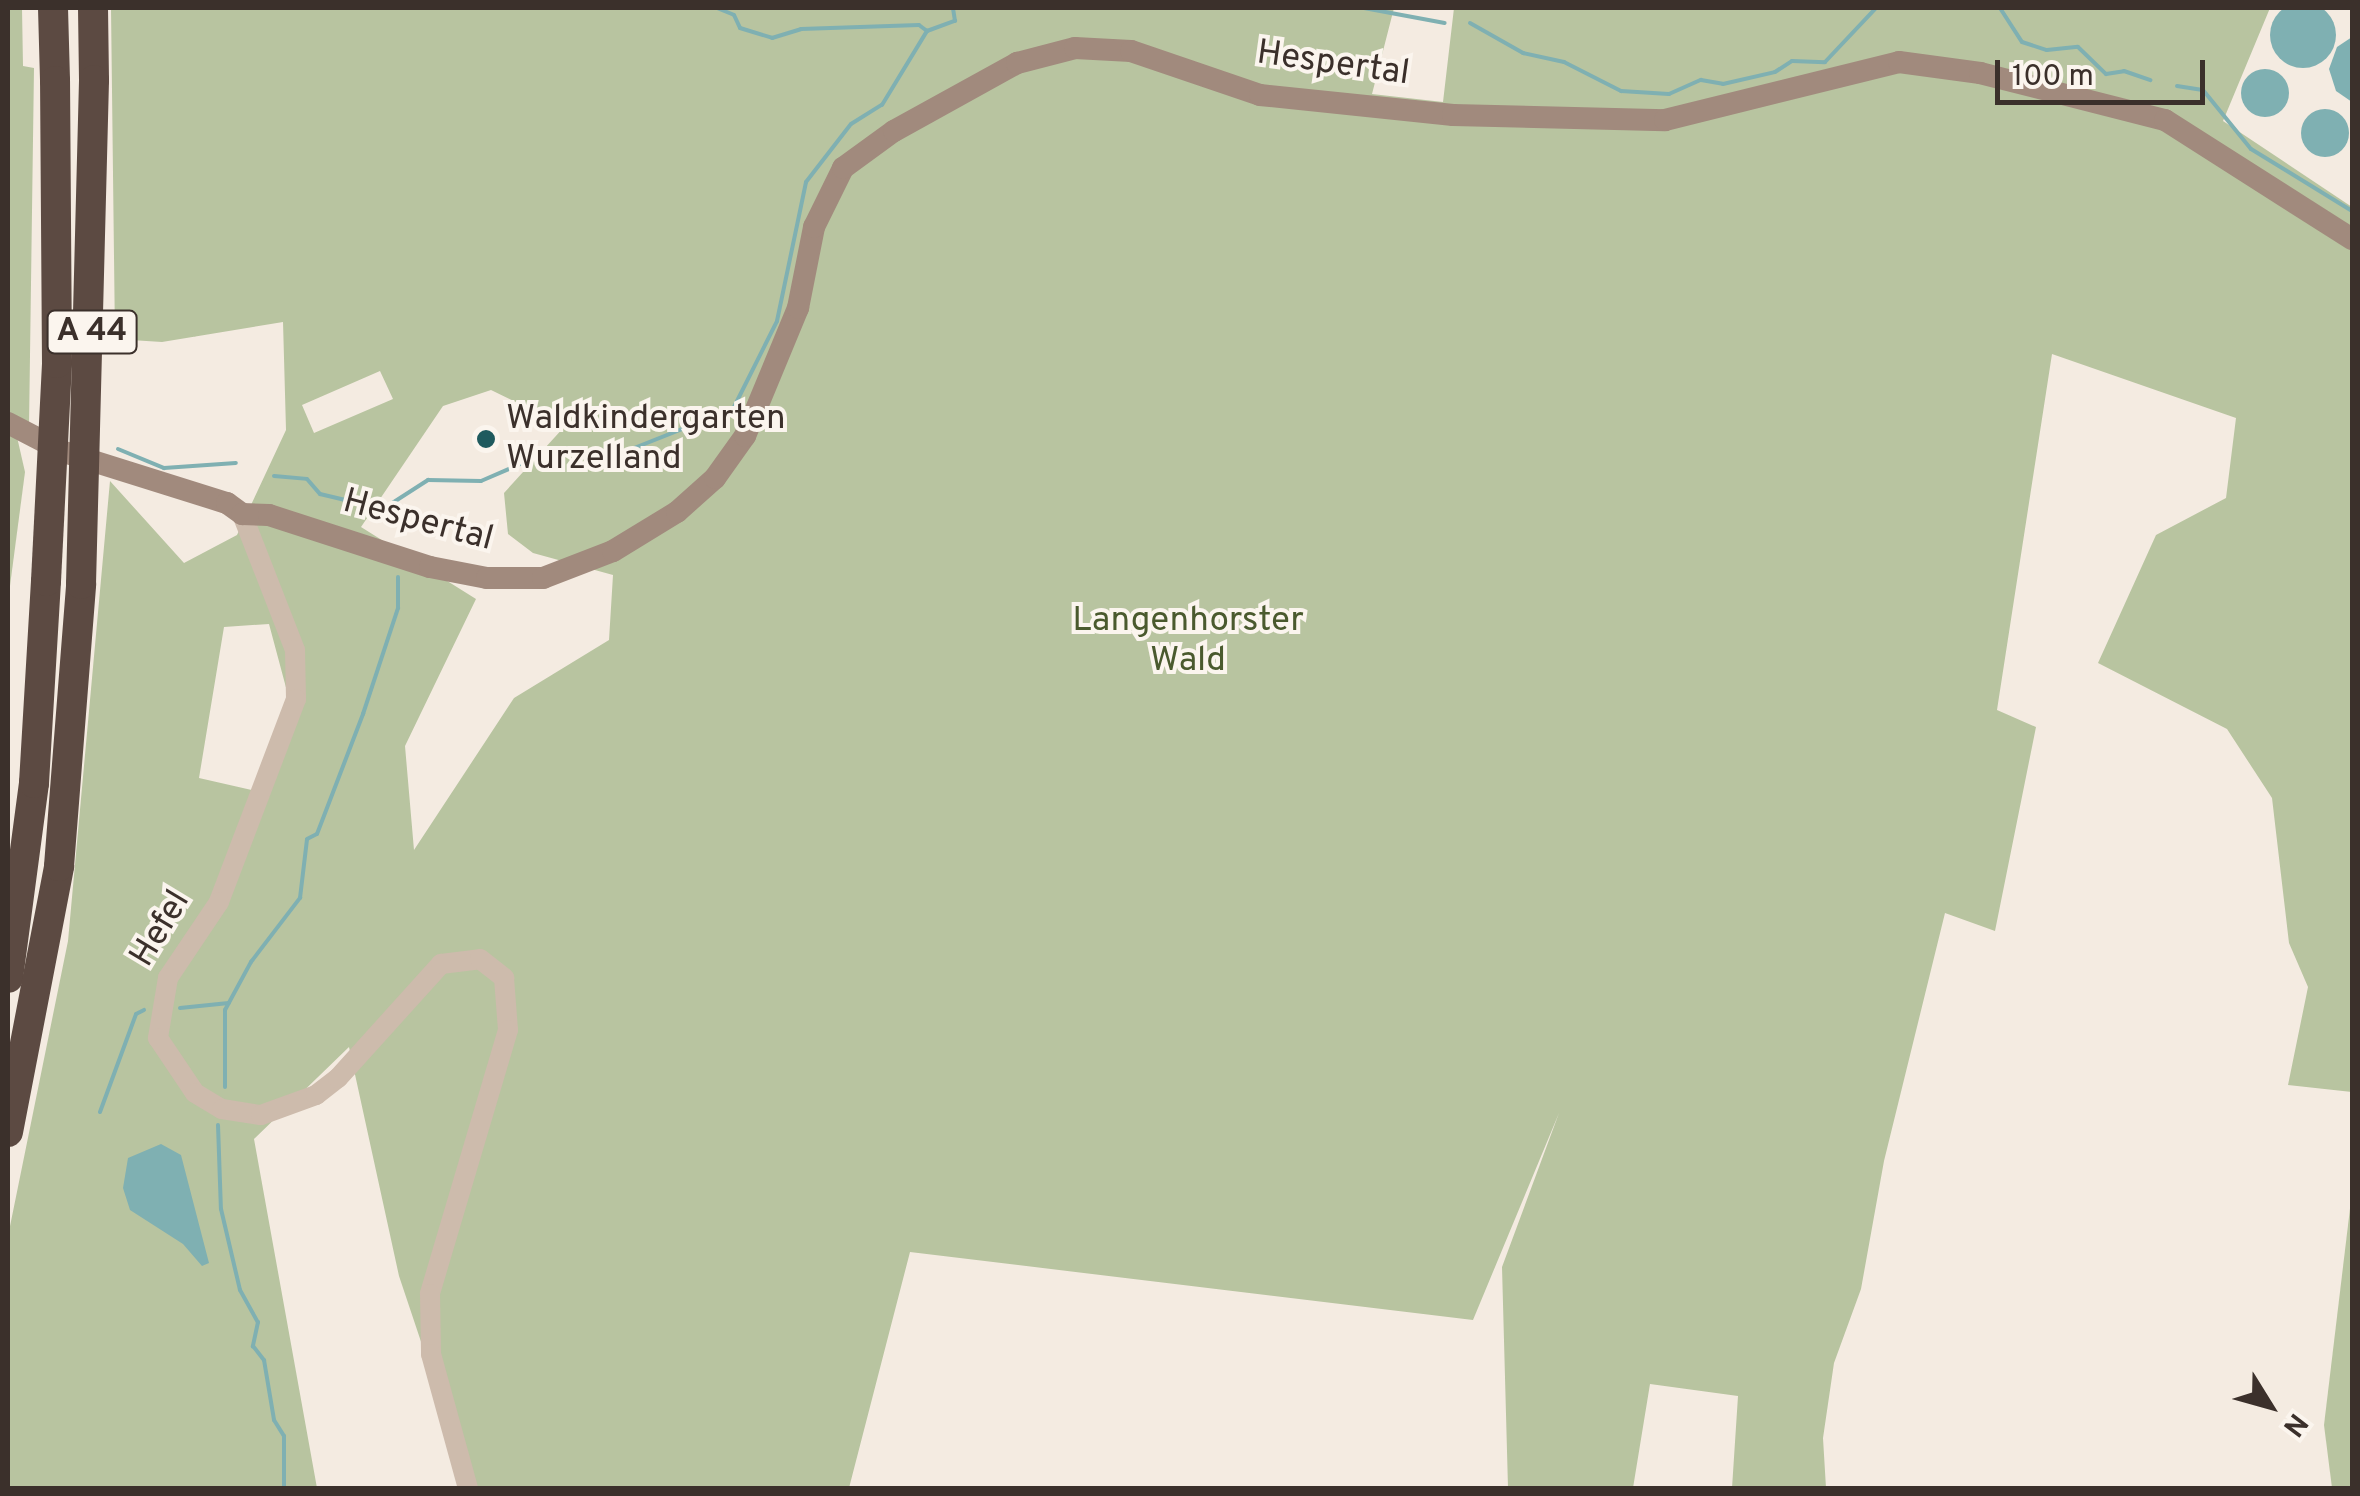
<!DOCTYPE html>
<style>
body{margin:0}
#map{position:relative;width:2360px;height:1496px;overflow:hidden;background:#f4ebe1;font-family:Overpass,sans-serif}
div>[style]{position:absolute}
.green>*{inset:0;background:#b8c4a0}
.water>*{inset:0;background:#7fb0b2}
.round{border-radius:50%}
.stream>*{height:4px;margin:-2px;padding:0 2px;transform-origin:2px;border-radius:2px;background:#7fb0b2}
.tertiary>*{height:20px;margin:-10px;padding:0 10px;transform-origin:10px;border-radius:10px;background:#cdbbac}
.secondary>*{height:22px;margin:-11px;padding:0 11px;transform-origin:11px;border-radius:11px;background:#a18a7d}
.motorway>*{height:30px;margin:-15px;padding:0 15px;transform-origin:15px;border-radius:15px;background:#5c4a42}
.motorway-bridge>*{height:30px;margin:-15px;padding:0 15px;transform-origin:15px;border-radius:15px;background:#5c4a42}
.dots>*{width:28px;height:28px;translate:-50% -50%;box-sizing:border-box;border:5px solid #fbf5ee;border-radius:50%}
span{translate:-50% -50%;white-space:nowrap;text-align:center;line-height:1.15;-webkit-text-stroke:8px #fbf5ee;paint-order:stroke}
.shield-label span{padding:2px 8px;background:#fbf5ee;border:2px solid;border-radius:8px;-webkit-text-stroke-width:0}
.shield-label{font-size:32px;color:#3b302b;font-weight:700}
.street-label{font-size:35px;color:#3b302b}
.poi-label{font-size:35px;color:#3b302b}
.left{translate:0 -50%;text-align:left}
.park-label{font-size:35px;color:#4a5a2e}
.frame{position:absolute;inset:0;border:10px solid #3b302b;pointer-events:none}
.north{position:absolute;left:2220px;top:1356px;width:100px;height:100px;-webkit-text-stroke:8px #fbf5ee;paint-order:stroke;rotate:127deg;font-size:28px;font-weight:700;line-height:40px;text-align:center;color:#3b302b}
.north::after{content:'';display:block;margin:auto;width:35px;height:45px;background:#3b302b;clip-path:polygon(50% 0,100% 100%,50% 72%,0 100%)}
.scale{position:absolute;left:1995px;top:60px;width:210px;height:45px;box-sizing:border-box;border:5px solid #3b302b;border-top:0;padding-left:12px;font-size:30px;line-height:35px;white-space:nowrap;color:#3b302b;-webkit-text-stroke:8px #fbf5ee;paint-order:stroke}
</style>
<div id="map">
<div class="green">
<div style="clip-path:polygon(8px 8px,22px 8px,23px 66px,34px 68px,29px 428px,8px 423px)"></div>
<div style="clip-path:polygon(evenodd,111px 8px,1394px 8px,1372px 94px,1443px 102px,1454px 8px,2270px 8px,2223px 121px,2352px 207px,2352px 1092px,2288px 1085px,2308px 987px,2289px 943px,2272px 798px,2227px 729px,2098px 663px,2156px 535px,2226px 498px,2236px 418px,2052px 354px,1997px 710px,2036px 727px,1995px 931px,1945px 913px,1884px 1161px,1861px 1289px,1834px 1363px,1823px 1438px,1826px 1488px,1732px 1488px,1738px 1396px,1650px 1384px,1633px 1488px,1508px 1488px,1502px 1267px,1559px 1113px,1473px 1320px,910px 1252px,849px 1488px,470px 1488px,399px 1276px,349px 1047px,254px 1139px,317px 1488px,8px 1488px,8px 1236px,68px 941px,110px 481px,184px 563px,237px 535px,286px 430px,283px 322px,162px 342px,115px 339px,111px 8px,380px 371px,393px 399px,314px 433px,302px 405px,380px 371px,111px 8px,491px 390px,565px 426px,504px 493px,508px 534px,533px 553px,613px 575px,609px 640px,514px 698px,414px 850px,405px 746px,476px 599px,361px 527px,443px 406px,491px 390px,111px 8px,269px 624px,288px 695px,256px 791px,199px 778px,224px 627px,269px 624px)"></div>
<div style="clip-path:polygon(8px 431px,17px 437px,25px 472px,8px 601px)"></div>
<div style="clip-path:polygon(2352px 1192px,2352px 1488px,2332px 1488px,2324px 1425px)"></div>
</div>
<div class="water">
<div class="round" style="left:2270px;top:2px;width:66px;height:66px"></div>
<div style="clip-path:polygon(2352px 37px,2352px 102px,2336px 91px,2329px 69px,2337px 47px)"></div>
<div class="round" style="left:2241px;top:69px;width:48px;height:48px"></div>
<div class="round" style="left:2301px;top:109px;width:48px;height:48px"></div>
<div style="clip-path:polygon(161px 1144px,181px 1155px,209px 1263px,202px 1266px,183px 1244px,130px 1210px,123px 1188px,128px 1158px)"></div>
</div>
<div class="stream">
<div style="left:717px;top:8px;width:18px;rotate:22deg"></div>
<div style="left:734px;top:15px;width:14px;rotate:65deg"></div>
<div style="left:740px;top:28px;width:34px;rotate:17deg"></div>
<div style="left:772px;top:38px;width:30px;rotate:-17deg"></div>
<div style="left:801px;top:29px;width:118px;rotate:-1.9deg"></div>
<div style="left:919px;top:25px;width:10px;rotate:37deg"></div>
<div style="left:1364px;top:8px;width:82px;rotate:10.5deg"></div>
<div style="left:2000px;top:8px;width:40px;rotate:57.1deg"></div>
<div style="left:2022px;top:42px;width:26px;rotate:18deg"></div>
<div style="left:2047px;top:50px;width:31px;rotate:-6deg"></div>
<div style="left:2078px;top:47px;width:39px;rotate:44deg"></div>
<div style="left:2106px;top:74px;width:18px;rotate:-9deg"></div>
<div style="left:2124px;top:71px;width:28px;rotate:19deg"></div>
<div style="left:1470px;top:23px;width:61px;rotate:29.5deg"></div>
<div style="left:1523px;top:53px;width:42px;rotate:12.4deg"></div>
<div style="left:1564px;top:62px;width:64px;rotate:27deg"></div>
<div style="left:1621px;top:91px;width:48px;rotate:3.6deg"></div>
<div style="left:1669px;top:94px;width:35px;rotate:-24deg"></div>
<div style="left:1701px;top:80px;width:22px;rotate:10deg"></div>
<div style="left:1723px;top:84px;width:53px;rotate:-13deg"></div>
<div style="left:1775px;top:72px;width:20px;rotate:-33deg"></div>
<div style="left:1792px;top:61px;width:33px;rotate:2deg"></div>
<div style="left:1825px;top:62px;width:74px;rotate:-46.6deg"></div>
<div style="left:2177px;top:86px;width:26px;rotate:9deg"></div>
<div style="left:2203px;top:90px;width:76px;rotate:50.9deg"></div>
<div style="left:2251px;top:149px;width:119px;rotate:31.5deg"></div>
<div style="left:118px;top:449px;width:50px;rotate:22.4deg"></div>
<div style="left:164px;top:468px;width:72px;rotate:-4deg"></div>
<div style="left:274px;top:476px;width:33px;rotate:5deg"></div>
<div style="left:307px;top:479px;width:20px;rotate:49deg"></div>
<div style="left:320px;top:494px;width:65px;rotate:13.4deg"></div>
<div style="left:383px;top:509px;width:54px;rotate:-32.8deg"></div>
<div style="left:428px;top:480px;width:53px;rotate:1.1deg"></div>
<div style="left:481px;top:481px;width:73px;rotate:-23.4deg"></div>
<div style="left:548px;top:452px;width:66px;rotate:3.5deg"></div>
<div style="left:614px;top:456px;width:128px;rotate:-21.6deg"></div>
<div style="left:733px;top:409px;width:98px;rotate:-63.4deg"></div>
<div style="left:777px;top:321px;width:142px;rotate:-78.2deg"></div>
<div style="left:806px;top:182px;width:73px;rotate:-52.2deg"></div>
<div style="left:851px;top:124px;width:36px;rotate:-32deg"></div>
<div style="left:882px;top:105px;width:87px;rotate:-58.7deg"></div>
<div style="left:927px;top:31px;width:30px;rotate:-20deg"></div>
<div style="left:955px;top:21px;width:13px;rotate:-99deg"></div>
<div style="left:180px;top:1008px;width:49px;rotate:-5.8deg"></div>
<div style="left:225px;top:1087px;width:77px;rotate:-90deg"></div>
<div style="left:225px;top:1010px;width:55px;rotate:-61.6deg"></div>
<div style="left:251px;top:962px;width:81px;rotate:-52.6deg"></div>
<div style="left:300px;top:898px;width:59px;rotate:-83.2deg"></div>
<div style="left:307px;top:839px;width:11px;rotate:-27deg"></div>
<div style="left:317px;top:834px;width:129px;rotate:-69deg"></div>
<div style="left:363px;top:714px;width:112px;rotate:-71.7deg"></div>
<div style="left:398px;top:608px;width:31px;rotate:-90deg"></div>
<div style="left:100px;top:1112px;width:104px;rotate:-69.8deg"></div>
<div style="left:136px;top:1014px;width:9px;rotate:-27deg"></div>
<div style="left:218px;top:1125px;width:84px;rotate:88deg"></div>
<div style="left:221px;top:1209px;width:83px;rotate:76.8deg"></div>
<div style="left:240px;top:1290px;width:37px;rotate:61deg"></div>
<div style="left:258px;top:1322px;width:25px;rotate:102deg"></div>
<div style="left:253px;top:1346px;width:18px;rotate:52deg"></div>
<div style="left:264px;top:1360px;width:61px;rotate:80.5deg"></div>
<div style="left:274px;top:1420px;width:19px;rotate:58deg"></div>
<div style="left:284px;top:1436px;width:52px;rotate:90deg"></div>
</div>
<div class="tertiary">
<div style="left:242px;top:514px;width:146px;rotate:68.7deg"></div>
<div style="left:295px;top:650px;width:49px;rotate:88.8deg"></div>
<div style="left:296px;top:699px;width:217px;rotate:110.8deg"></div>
<div style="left:219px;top:902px;width:92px;rotate:123.9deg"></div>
<div style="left:168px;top:978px;width:61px;rotate:99.5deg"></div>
<div style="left:158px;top:1038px;width:66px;rotate:56.1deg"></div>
<div style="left:195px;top:1093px;width:31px;rotate:31deg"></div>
<div style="left:222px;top:1109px;width:39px;rotate:9deg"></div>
<div style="left:261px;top:1115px;width:59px;rotate:-20deg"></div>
<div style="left:316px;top:1095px;width:28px;rotate:-38deg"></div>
<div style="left:338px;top:1078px;width:154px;rotate:-47.9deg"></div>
<div style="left:441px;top:964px;width:39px;rotate:-7deg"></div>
<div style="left:480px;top:959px;width:31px;rotate:38deg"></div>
<div style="left:504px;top:978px;width:52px;rotate:85.6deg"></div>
<div style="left:508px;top:1030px;width:275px;rotate:106.5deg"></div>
<div style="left:430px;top:1294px;width:60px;rotate:89deg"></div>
<div style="left:431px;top:1354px;width:139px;rotate:74.6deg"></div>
</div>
<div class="secondary">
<div style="left:8px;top:423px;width:63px;rotate:27.4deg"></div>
<div style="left:64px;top:452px;width:171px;rotate:17.4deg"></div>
<div style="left:227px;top:503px;width:19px;rotate:36deg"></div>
<div style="left:242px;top:514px;width:27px;rotate:2deg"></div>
<div style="left:269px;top:515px;width:169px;rotate:17.9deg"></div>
<div style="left:430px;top:567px;width:58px;rotate:10.9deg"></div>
<div style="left:487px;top:578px;width:56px"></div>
<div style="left:543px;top:578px;width:75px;rotate:-21.1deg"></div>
<div style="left:613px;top:551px;width:75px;rotate:-31.4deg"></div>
<div style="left:677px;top:512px;width:51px;rotate:-41.8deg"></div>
<div style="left:715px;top:478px;width:52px;rotate:-54.5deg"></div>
<div style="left:745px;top:436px;width:139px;rotate:-67.5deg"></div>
<div style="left:798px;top:308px;width:83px;rotate:-78.8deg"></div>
<div style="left:814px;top:227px;width:66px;rotate:-63.8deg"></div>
<div style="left:843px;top:168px;width:63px;rotate:-36deg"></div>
<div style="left:894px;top:131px;width:141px;rotate:-28.9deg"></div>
<div style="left:1017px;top:63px;width:60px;rotate:-14.5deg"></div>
<div style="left:1075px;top:48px;width:56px;rotate:3.1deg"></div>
<div style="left:1131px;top:51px;width:136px;rotate:18.8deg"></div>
<div style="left:1260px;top:95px;width:194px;rotate:5.9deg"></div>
<div style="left:1453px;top:115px;width:212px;rotate:1.4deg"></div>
<div style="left:1665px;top:120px;width:241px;rotate:-13.9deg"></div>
<div style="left:1899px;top:62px;width:82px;rotate:7.7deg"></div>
<div style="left:1980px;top:73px;width:191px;rotate:14.3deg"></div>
<div style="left:2165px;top:120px;width:222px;rotate:32.5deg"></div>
</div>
<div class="motorway">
<div style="left:53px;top:8px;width:73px;rotate:88.4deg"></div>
<div style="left:93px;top:8px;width:72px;rotate:89.2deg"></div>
<div style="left:8px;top:978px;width:197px;rotate:-82.4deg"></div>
<div style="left:34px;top:783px;width:202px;rotate:-86.6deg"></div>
<div style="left:8px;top:1132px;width:271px;rotate:-79.1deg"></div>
<div style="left:59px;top:866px;width:283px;rotate:-85.5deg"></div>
</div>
<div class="motorway-bridge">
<div style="left:46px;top:581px;width:218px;rotate:-87.1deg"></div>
<div style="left:57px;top:363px;width:282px;rotate:-90.4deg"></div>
<div style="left:81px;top:584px;width:504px;rotate:-88.52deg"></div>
</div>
<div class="dots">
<div style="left:486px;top:439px;background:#1f5a5e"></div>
</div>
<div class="shield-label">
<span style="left:92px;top:332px">A 44</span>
</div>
<div class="street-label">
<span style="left:1333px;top:64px;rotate:8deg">Hespertal</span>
<span style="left:418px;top:521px;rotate:15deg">Hespertal</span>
<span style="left:161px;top:929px;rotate:-59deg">Hefel</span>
</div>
<div class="poi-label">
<span class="left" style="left:506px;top:439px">Waldkindergarten<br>Wurzelland</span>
</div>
<div class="park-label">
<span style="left:1188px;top:641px">Langenhorster<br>Wald</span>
</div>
<div class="frame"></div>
<div class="north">N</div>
<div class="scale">100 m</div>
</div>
